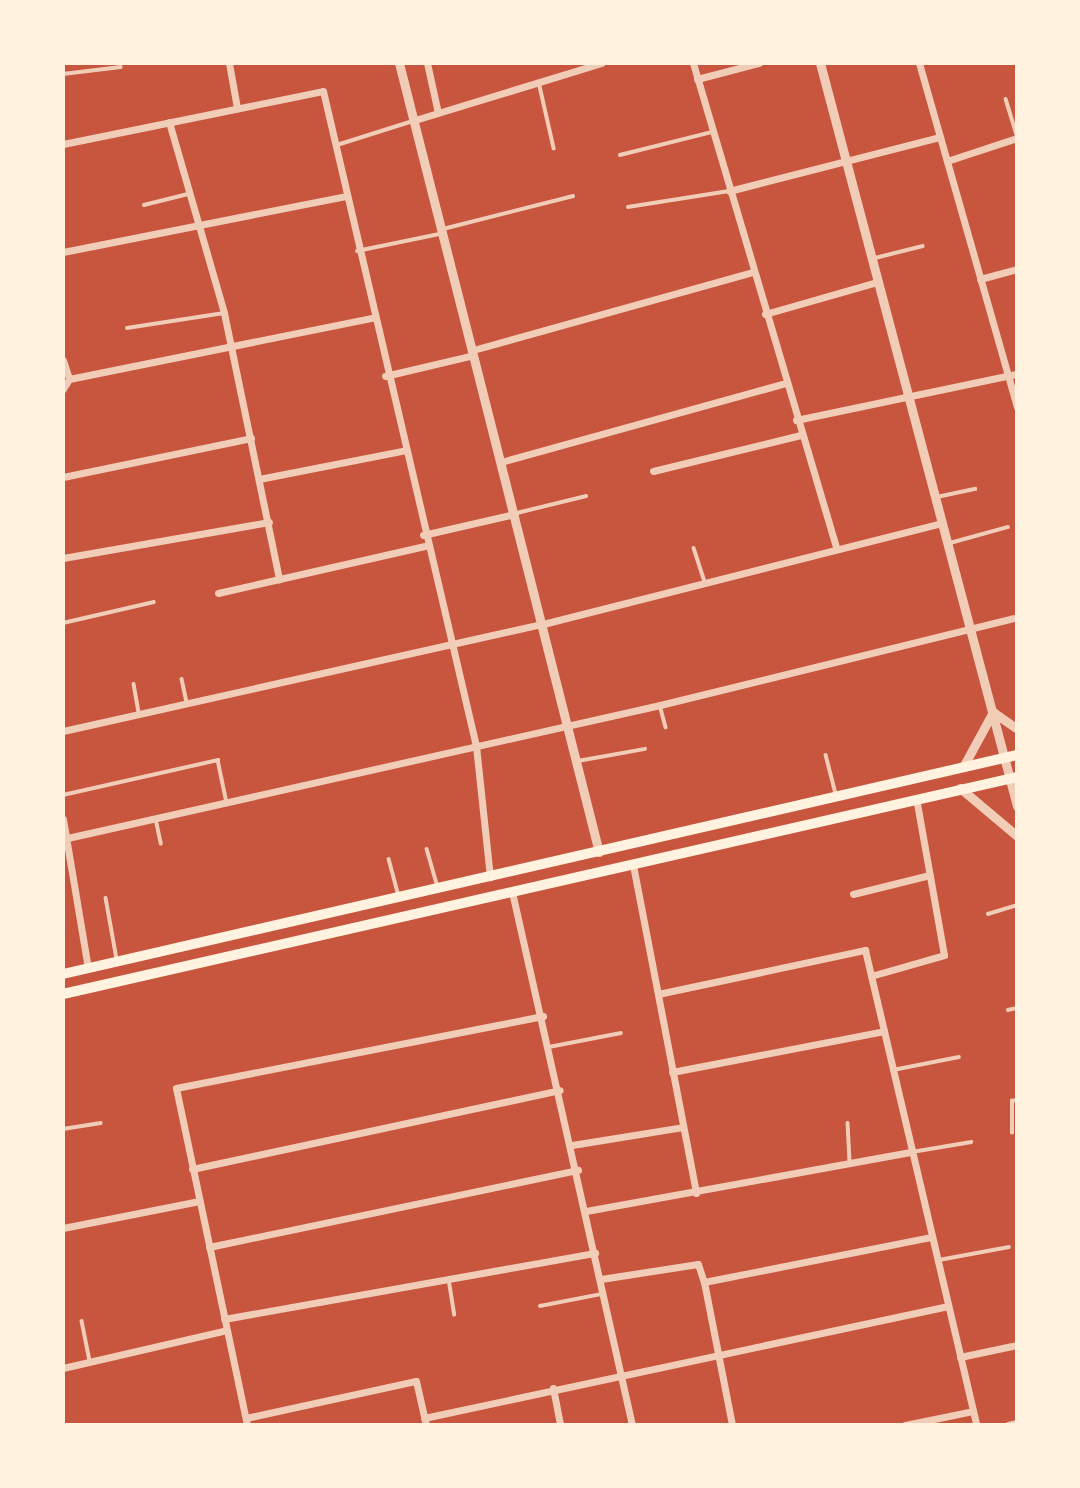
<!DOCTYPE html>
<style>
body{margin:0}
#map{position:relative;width:1080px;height:1488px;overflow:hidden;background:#c8553d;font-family:Commissioner,sans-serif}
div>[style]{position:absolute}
.service>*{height:3.5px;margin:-1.75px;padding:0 1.75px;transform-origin:1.75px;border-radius:1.75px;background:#f1ccb7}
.minor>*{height:7px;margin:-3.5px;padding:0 3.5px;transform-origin:3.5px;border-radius:3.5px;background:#f1ccb7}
.tertiary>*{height:9px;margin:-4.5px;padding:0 4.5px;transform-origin:4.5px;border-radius:4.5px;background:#f1ccb7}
.secondary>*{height:10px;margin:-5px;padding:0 5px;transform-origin:5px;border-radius:5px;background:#fff3e0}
span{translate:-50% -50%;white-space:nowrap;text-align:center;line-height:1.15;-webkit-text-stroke:5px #fff3e0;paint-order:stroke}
.frame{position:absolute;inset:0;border:65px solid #fff3e0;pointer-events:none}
</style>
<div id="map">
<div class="service">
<div style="left:63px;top:74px;width:58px;rotate:-6.9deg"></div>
<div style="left:539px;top:82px;width:68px;rotate:77.2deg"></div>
<div style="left:1006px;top:99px;width:38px;rotate:73deg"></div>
<div style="left:337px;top:145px;width:80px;rotate:-17.5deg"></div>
<div style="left:620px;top:155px;width:95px;rotate:-14deg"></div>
<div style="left:144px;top:205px;width:45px;rotate:-14deg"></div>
<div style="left:628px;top:207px;width:102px;rotate:-9deg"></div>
<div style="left:443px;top:229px;width:134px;rotate:-14.2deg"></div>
<div style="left:357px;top:251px;width:85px;rotate:-11.6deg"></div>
<div style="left:875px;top:258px;width:49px;rotate:-14deg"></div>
<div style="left:127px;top:328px;width:98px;rotate:-8.8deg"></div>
<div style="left:937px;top:497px;width:39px;rotate:-12deg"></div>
<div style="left:517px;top:513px;width:71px;rotate:-13.8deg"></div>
<div style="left:950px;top:543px;width:60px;rotate:-15.4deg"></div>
<div style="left:694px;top:548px;width:36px;rotate:72deg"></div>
<div style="left:63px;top:623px;width:93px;rotate:-13deg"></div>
<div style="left:182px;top:679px;width:24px;rotate:78deg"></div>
<div style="left:134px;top:684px;width:29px;rotate:80deg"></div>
<div style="left:660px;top:705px;width:23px;rotate:75deg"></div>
<div style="left:826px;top:755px;width:40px;rotate:75.6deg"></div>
<div style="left:578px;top:761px;width:68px;rotate:-10.2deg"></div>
<div style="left:63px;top:795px;width:159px;rotate:-12.7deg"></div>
<div style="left:218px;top:760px;width:44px;rotate:78.2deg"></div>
<div style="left:156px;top:819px;width:25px;rotate:78deg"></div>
<div style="left:427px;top:849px;width:40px;rotate:74deg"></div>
<div style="left:389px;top:859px;width:38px;rotate:75deg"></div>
<div style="left:106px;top:898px;width:62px;rotate:79.8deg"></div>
<div style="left:988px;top:914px;width:30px;rotate:-17deg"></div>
<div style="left:1008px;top:1010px;width:9px;rotate:-13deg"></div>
<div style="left:549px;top:1047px;width:73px;rotate:-11deg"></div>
<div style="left:893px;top:1070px;width:67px;rotate:-11.1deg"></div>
<div style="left:848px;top:1123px;width:39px;rotate:87deg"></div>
<div style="left:63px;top:1129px;width:38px;rotate:-9deg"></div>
<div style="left:1012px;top:1133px;width:32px;rotate:-90deg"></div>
<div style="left:1012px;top:1101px;width:5px;rotate:-11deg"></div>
<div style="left:912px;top:1152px;width:60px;rotate:-9.6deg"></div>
<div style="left:939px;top:1260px;width:71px;rotate:-10.5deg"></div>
<div style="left:449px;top:1279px;width:36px;rotate:81deg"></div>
<div style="left:540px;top:1306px;width:63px;rotate:-11deg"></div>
<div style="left:82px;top:1321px;width:41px;rotate:78.7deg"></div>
</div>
<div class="minor">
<div style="left:229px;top:63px;width:46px;rotate:79.9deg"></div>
<div style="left:427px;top:63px;width:51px;rotate:77.6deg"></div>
<div style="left:693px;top:63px;width:505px;rotate:73.54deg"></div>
<div style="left:919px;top:63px;width:358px;rotate:74.1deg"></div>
<div style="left:697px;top:79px;width:64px;rotate:-14.5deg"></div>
<div style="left:415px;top:120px;width:195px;rotate:-17deg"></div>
<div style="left:169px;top:122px;width:199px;rotate:73.9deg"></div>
<div style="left:224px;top:313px;width:272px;rotate:78.3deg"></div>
<div style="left:63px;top:144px;width:265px;rotate:-11.5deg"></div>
<div style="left:323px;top:91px;width:673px;rotate:76.85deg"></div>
<div style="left:476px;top:746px;width:132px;rotate:83.9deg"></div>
<div style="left:947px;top:161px;width:74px;rotate:-18.2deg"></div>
<div style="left:729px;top:191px;width:218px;rotate:-14.4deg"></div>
<div style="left:63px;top:252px;width:288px;rotate:-11.2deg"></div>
<div style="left:980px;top:279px;width:38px;rotate:-15deg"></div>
<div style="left:765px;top:314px;width:116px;rotate:-15.9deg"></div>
<div style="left:473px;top:350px;width:290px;rotate:-15.6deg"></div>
<div style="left:63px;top:360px;width:20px;rotate:72deg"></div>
<div style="left:69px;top:379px;width:309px;rotate:-11.4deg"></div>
<div style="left:385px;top:376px;width:91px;rotate:-13.3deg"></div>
<div style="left:63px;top:389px;width:12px;rotate:-59deg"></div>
<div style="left:796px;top:420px;width:226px;rotate:-11.8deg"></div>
<div style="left:501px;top:462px;width:295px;rotate:-15.5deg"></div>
<div style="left:653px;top:471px;width:152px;rotate:-13.7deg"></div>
<div style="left:63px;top:477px;width:192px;rotate:-11.7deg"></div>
<div style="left:259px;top:479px;width:146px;rotate:-11.1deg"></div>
<div style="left:423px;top:535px;width:94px;rotate:-12.9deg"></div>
<div style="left:63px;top:558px;width:209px;rotate:-9.9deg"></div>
<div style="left:218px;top:593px;width:212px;rotate:-12.8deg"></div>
<div style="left:63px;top:731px;width:492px;rotate:-12.6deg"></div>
<div style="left:543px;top:624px;width:412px;rotate:-14.2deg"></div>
<div style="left:63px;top:819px;width:151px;rotate:80.5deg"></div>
<div style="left:63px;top:839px;width:612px;rotate:-12.65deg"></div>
<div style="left:660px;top:705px;width:368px;rotate:-13.8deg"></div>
<div style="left:633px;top:865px;width:334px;rotate:79.1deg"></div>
<div style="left:512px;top:892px;width:546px;rotate:77.31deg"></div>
<div style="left:853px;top:894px;width:79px;rotate:-13.9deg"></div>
<div style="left:871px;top:976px;width:76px;rotate:-16deg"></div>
<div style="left:944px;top:955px;width:159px;rotate:-100.1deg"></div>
<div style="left:658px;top:994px;width:212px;rotate:-12deg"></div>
<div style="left:865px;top:950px;width:488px;rotate:76.8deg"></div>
<div style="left:672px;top:1072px;width:216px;rotate:-10.9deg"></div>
<div style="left:572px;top:1145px;width:112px;rotate:-9.2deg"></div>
<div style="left:192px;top:1169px;width:376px;rotate:-12.1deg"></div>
<div style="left:586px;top:1211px;width:331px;rotate:-10.3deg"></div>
<div style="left:63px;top:1228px;width:139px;rotate:-11.2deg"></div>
<div style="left:209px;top:1247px;width:377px;rotate:-11.8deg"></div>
<div style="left:601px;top:1279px;width:98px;rotate:-8.8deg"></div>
<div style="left:698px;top:1264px;width:19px;rotate:72deg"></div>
<div style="left:704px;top:1282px;width:232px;rotate:-11.2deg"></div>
<div style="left:704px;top:1282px;width:146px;rotate:78.9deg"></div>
<div style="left:224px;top:1319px;width:377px;rotate:-10.1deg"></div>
<div style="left:960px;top:1357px;width:58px;rotate:-11.9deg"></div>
<div style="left:63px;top:1368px;width:168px;rotate:-13deg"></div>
<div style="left:553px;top:1388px;width:38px;rotate:79deg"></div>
<div style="left:246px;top:1418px;width:174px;rotate:-12.3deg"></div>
<div style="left:416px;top:1381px;width:45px;rotate:77.2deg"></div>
<div style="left:424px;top:1418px;width:536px;rotate:-12.06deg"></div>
<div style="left:247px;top:1425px;width:344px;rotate:-101.9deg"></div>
<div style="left:176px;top:1088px;width:374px;rotate:-11.1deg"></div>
<div style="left:905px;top:1425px;width:69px;rotate:-11.6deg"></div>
<div style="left:1008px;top:1425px;width:9px;rotate:-13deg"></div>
</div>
<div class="tertiary">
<div style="left:399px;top:63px;width:814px;rotate:75.78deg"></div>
<div style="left:820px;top:63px;width:769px;rotate:75.15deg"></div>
<div style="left:963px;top:767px;width:63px;rotate:-61.4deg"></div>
<div style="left:993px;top:712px;width:29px;rotate:35deg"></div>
<div style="left:960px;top:788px;width:75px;rotate:40.1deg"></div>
</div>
<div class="secondary">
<div style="left:63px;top:974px;width:979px;rotate:-12.93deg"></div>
<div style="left:63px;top:994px;width:978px;rotate:-12.81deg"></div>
</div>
<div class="frame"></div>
</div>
